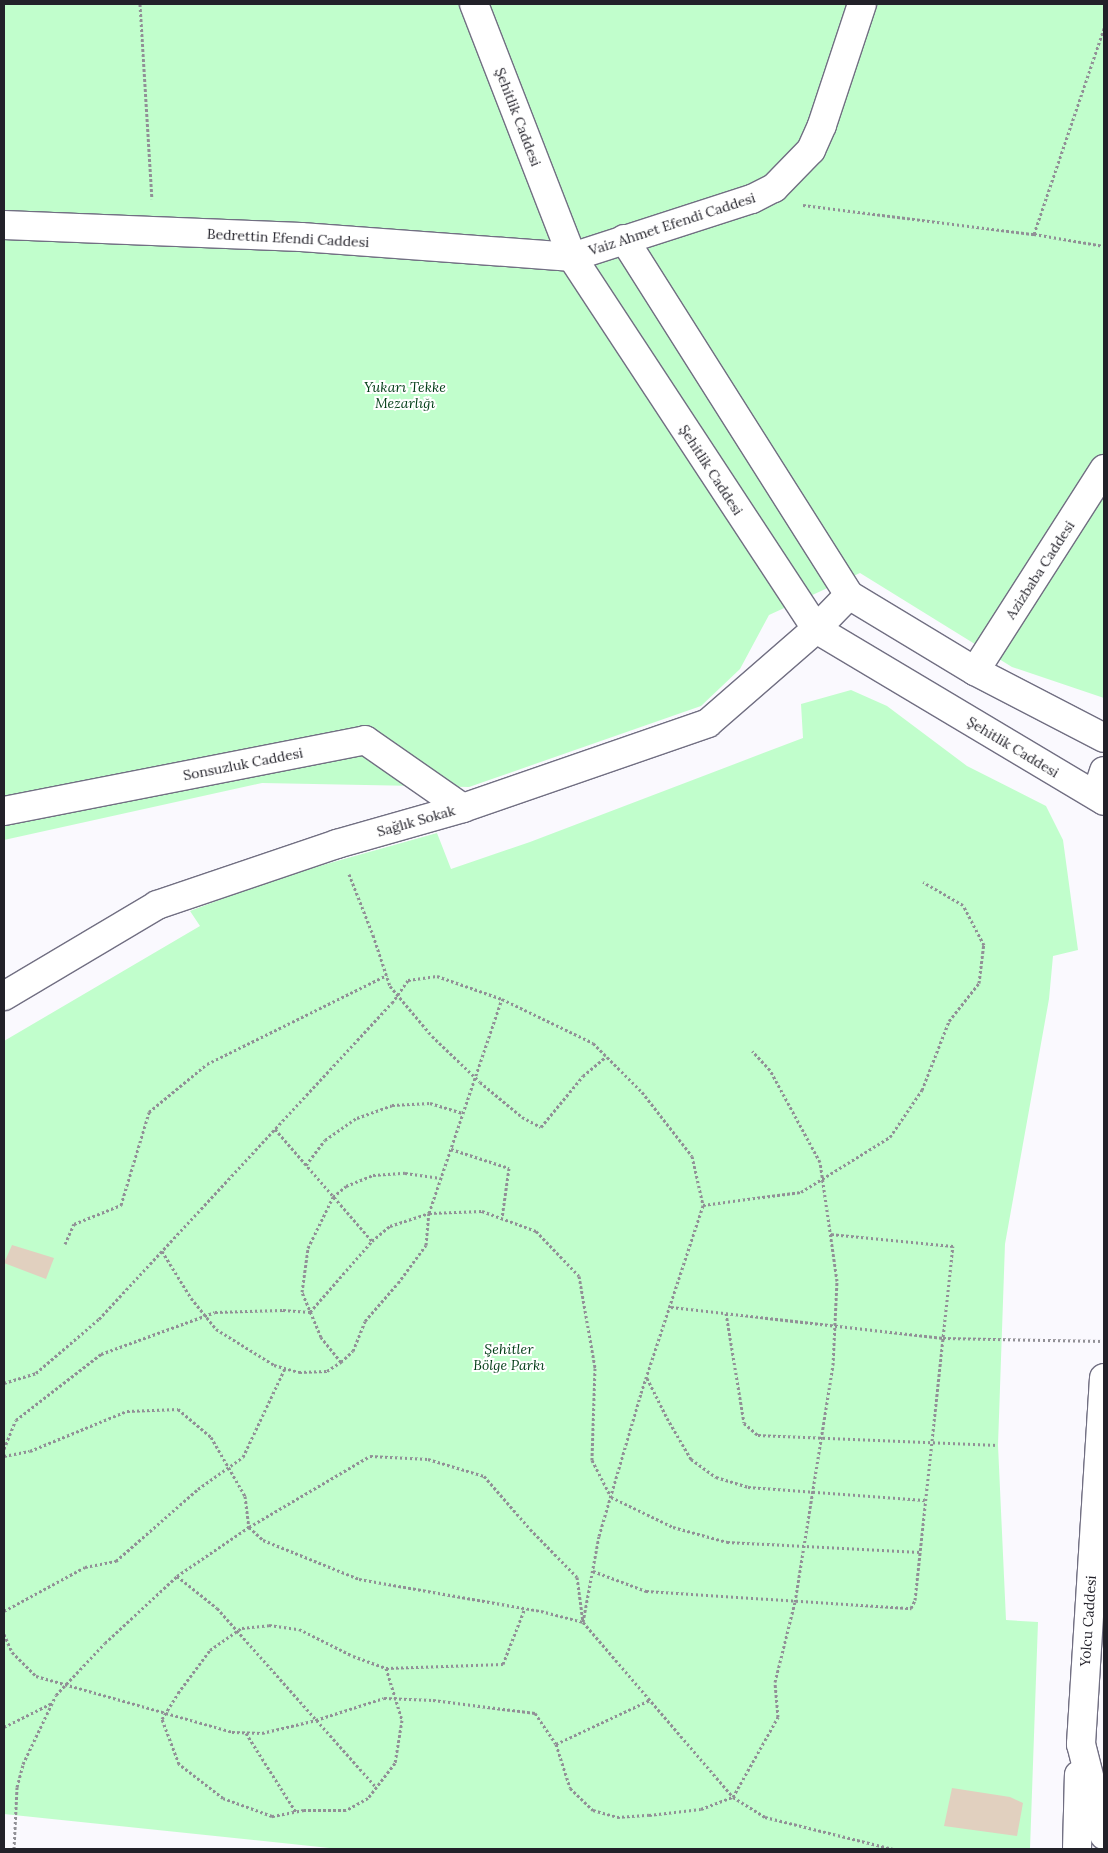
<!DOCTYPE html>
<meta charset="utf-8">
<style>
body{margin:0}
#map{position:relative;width:1108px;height:1853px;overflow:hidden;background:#faf9fe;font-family:Lora,serif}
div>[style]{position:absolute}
.green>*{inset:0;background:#c1fecc}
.building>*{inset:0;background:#e1d0bf}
.path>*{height:3px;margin-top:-1.5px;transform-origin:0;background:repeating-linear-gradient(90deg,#919096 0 2.5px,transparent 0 5px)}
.roads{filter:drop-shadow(1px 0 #716f82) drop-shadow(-1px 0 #716f82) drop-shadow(0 1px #716f82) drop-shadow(0 -1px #716f82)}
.street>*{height:28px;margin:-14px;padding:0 14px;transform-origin:14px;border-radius:14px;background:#fff}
span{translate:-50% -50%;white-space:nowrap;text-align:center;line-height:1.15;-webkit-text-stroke:4px #fff;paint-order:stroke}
.street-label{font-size:14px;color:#222129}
.park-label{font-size:14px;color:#003c15;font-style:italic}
.frame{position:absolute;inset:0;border:5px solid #222129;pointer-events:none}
</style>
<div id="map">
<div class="green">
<div style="clip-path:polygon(4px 4px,1104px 4px,1104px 698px,1012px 667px,860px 573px,769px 615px,740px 669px,701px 706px,469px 787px,262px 783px,4px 840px)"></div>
<div style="clip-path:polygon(851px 690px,887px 706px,967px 766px,1046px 806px,1063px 840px,1078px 950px,1053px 956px,1049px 999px,1005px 1244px,998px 1445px,1006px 1620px,1038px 1622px,1030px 1849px,339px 1849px,4px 1814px,4px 1041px,200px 926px,190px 911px,280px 877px,437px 833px,451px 869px,530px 842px,803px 738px,801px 704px)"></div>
</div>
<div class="building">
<div style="clip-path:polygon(12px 1245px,54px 1258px,46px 1279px,4px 1263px)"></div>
<div style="clip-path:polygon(952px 1788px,1010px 1797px,1023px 1803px,1017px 1836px,944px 1826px)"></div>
</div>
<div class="path">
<div style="left:140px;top:4px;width:195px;rotate:86.5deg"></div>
<div style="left:803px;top:205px;width:233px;rotate:7.2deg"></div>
<div style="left:1034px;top:234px;width:71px;rotate:9.7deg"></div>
<div style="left:1034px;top:234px;width:218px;rotate:-71.2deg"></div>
<div style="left:349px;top:874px;width:66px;rotate:68.5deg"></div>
<div style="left:373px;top:935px;width:54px;rotate:71.6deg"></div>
<div style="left:390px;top:986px;width:65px;rotate:50deg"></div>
<div style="left:432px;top:1036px;width:66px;rotate:43.8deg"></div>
<div style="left:480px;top:1082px;width:55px;rotate:39.8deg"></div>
<div style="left:522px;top:1117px;width:21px;rotate:28deg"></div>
<div style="left:541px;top:1127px;width:66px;rotate:-50.5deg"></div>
<div style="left:583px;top:1076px;width:30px;rotate:-40deg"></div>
<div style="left:275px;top:1129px;width:148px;rotate:49.1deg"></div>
<div style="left:372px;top:1241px;width:23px;rotate:-40deg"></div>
<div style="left:390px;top:1226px;width:41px;rotate:-18.4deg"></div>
<div style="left:429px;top:1213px;width:53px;rotate:-2.2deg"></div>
<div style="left:482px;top:1211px;width:58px;rotate:20.3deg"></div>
<div style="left:536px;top:1231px;width:62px;rotate:46.3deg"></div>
<div style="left:579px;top:1276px;width:93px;rotate:80.1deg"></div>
<div style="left:595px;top:1368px;width:92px;rotate:91.9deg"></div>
<div style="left:592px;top:1460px;width:42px;rotate:62.8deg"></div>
<div style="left:611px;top:1497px;width:69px;rotate:25.8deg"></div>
<div style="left:673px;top:1527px;width:56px;rotate:15.5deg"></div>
<div style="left:727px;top:1542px;width:193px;rotate:3deg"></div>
<div style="left:451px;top:1149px;width:61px;rotate:18.1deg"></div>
<div style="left:509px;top:1168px;width:50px;rotate:98deg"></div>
<div style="left:306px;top:1165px;width:31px;rotate:-53deg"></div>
<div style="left:325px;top:1140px;width:39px;rotate:-35deg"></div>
<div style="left:357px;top:1118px;width:37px;rotate:-20deg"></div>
<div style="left:392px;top:1105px;width:38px;rotate:-3deg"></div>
<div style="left:430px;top:1103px;width:34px;rotate:17deg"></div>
<div style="left:65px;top:1244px;width:22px;rotate:-66deg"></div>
<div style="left:74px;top:1224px;width:51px;rotate:-22deg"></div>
<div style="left:121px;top:1205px;width:97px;rotate:-73.2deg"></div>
<div style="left:149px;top:1112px;width:75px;rotate:-39.6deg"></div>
<div style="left:207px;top:1064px;width:201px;rotate:-26.3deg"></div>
<div style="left:162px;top:1251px;width:55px;rotate:58.3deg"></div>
<div style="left:191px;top:1298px;width:40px;rotate:51deg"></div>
<div style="left:216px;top:1329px;width:68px;rotate:31.8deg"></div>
<div style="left:274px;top:1365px;width:26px;rotate:16deg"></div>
<div style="left:299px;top:1372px;width:28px;rotate:-2deg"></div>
<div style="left:327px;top:1371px;width:17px;rotate:-33deg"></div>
<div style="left:341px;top:1362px;width:16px;rotate:-43deg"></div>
<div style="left:353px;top:1351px;width:32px;rotate:-68deg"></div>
<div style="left:365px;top:1321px;width:50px;rotate:-49deg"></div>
<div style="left:398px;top:1283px;width:47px;rotate:-53.6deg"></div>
<div style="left:426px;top:1245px;width:32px;rotate:-85deg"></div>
<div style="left:429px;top:1213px;width:226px;rotate:-71.2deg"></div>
<div style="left:671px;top:1307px;width:274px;rotate:6.5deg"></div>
<div style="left:943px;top:1338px;width:161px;rotate:1.1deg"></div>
<div style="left:726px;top:1313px;width:111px;rotate:80.7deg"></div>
<div style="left:744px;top:1423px;width:18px;rotate:41deg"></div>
<div style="left:758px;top:1435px;width:240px;rotate:2.4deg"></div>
<div style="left:341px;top:1362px;width:32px;rotate:-129deg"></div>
<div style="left:321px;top:1337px;width:49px;rotate:-112.9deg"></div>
<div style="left:302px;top:1292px;width:44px;rotate:-82.2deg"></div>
<div style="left:308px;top:1248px;width:57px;rotate:-63.9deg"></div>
<div style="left:333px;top:1197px;width:17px;rotate:-40deg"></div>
<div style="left:346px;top:1186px;width:29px;rotate:-22deg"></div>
<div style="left:373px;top:1175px;width:32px;rotate:-4deg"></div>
<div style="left:405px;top:1173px;width:36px;rotate:8deg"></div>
<div style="left:647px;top:1378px;width:45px;rotate:63.4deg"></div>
<div style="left:667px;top:1418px;width:48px;rotate:59.7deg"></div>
<div style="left:691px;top:1459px;width:31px;rotate:36deg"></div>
<div style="left:716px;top:1477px;width:34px;rotate:17deg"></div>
<div style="left:748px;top:1487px;width:177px;rotate:4.2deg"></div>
<div style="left:4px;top:1383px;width:34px;rotate:-17deg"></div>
<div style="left:36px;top:1373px;width:83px;rotate:-40.6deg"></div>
<div style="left:99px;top:1319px;width:431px;rotate:-47.2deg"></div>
<div style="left:392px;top:1003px;width:28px;rotate:-55deg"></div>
<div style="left:408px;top:980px;width:29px;rotate:-8deg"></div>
<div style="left:437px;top:976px;width:69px;rotate:19.5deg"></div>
<div style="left:502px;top:999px;width:101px;rotate:25.8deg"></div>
<div style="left:593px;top:1043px;width:69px;rotate:45deg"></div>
<div style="left:642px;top:1092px;width:81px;rotate:52deg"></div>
<div style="left:692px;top:1156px;width:50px;rotate:77.3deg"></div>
<div style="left:4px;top:1449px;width:31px;rotate:-68deg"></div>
<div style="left:16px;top:1420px;width:108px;rotate:-37.8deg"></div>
<div style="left:101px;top:1354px;width:121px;rotate:-20.2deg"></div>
<div style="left:215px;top:1312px;width:68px;rotate:-1.7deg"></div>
<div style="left:283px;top:1310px;width:27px;rotate:4deg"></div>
<div style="left:310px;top:1312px;width:94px;rotate:-48.9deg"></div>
<div style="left:4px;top:1456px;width:26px;rotate:-11deg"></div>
<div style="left:30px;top:1451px;width:105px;rotate:-22.4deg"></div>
<div style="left:127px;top:1411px;width:51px;rotate:-2.2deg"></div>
<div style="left:178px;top:1409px;width:43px;rotate:40.3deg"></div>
<div style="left:211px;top:1437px;width:68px;rotate:60deg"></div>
<div style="left:245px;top:1496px;width:31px;rotate:83deg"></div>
<div style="left:249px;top:1527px;width:140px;rotate:-30.4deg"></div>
<div style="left:370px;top:1456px;width:58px;rotate:3deg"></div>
<div style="left:428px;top:1459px;width:59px;rotate:16.9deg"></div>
<div style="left:484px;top:1476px;width:70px;rotate:49deg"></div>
<div style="left:530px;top:1529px;width:67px;rotate:45.6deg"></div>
<div style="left:577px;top:1577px;width:45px;rotate:82.4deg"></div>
<div style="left:583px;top:1622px;width:230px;rotate:49.4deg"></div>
<div style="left:733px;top:1797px;width:92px;rotate:-60.6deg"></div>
<div style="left:778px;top:1717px;width:35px;rotate:-95deg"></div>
<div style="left:775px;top:1682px;width:82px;rotate:-76deg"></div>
<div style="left:795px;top:1602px;width:240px;rotate:-80.9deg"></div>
<div style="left:833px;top:1365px;width:84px;rotate:-87.3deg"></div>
<div style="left:837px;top:1281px;width:120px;rotate:-98.1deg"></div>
<div style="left:820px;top:1162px;width:105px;rotate:-118.5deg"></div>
<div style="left:770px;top:1070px;width:26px;rotate:-133deg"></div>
<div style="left:593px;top:1571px;width:57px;rotate:20.7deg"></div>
<div style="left:646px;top:1591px;width:266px;rotate:3.7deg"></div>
<div style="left:911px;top:1608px;width:9px;rotate:-63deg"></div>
<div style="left:915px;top:1600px;width:356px;rotate:-83.9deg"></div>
<div style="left:953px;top:1246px;width:124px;rotate:-174.4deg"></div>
<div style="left:177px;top:1576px;width:51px;rotate:38.7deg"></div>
<div style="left:217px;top:1608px;width:239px;rotate:48.4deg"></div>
<div style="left:4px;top:1611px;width:92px;rotate:-28.5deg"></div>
<div style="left:85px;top:1567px;width:32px;rotate:-11deg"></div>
<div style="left:116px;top:1561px;width:109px;rotate:-41.3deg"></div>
<div style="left:198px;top:1489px;width:55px;rotate:-35.4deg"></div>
<div style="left:243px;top:1457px;width:98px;rotate:-64.7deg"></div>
<div style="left:4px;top:1634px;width:20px;rotate:66deg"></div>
<div style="left:12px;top:1652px;width:34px;rotate:45deg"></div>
<div style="left:36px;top:1676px;width:204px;rotate:15.9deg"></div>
<div style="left:232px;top:1732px;width:30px;rotate:2deg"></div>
<div style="left:262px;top:1733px;width:56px;rotate:-13.5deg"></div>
<div style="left:316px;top:1720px;width:71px;rotate:-17.9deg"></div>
<div style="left:384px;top:1698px;width:49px;rotate:2.3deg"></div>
<div style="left:433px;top:1700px;width:103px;rotate:7.3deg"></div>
<div style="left:535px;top:1713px;width:37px;rotate:56deg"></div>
<div style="left:556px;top:1744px;width:46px;rotate:72.3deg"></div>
<div style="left:570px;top:1788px;width:32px;rotate:44deg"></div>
<div style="left:593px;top:1810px;width:25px;rotate:16deg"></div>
<div style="left:617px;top:1817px;width:32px;rotate:-4deg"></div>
<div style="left:649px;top:1815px;width:52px;rotate:-6.6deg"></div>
<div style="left:701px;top:1809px;width:34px;rotate:-21deg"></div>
<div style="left:733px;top:1797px;width:38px;rotate:32deg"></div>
<div style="left:765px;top:1817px;width:132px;rotate:14deg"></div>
<div style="left:386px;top:1668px;width:54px;rotate:72.9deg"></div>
<div style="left:402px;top:1720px;width:44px;rotate:99.2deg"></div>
<div style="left:395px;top:1763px;width:44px;rotate:127.6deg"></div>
<div style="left:368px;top:1798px;width:25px;rotate:151deg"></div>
<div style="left:346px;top:1810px;width:42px;rotate:180deg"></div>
<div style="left:304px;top:1810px;width:33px;rotate:169deg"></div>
<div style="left:272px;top:1816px;width:52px;rotate:-159.8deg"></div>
<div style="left:223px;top:1798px;width:56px;rotate:-142.3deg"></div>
<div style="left:179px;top:1764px;width:48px;rotate:-110.7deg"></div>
<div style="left:162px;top:1719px;width:31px;rotate:-58deg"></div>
<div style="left:178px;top:1693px;width:54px;rotate:-53.3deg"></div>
<div style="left:210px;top:1650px;width:39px;rotate:-35deg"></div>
<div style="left:242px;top:1628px;width:27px;rotate:-6deg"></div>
<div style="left:269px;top:1625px;width:30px;rotate:8deg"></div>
<div style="left:299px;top:1629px;width:60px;rotate:26.6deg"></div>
<div style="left:353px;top:1656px;width:35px;rotate:20deg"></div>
<div style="left:386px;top:1668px;width:117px;rotate:-2deg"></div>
<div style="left:503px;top:1664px;width:60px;rotate:-68.6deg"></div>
<div style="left:4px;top:1727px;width:54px;rotate:-26.6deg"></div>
<div style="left:246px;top:1733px;width:93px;rotate:57.7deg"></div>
<div style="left:556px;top:1744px;width:104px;rotate:-25.1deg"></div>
<div style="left:14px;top:1849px;width:62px;rotate:-87.2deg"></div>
<div style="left:17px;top:1787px;width:24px;rotate:-75deg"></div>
<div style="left:23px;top:1764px;width:76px;rotate:-64.4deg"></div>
<div style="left:56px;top:1695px;width:71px;rotate:-46.7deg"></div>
<div style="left:105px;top:1643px;width:98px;rotate:-42.9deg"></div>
<div style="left:177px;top:1576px;width:87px;rotate:-34.2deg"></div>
<div style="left:249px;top:1527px;width:19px;rotate:43deg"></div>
<div style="left:263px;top:1540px;width:104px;rotate:22.1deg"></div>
<div style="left:359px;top:1579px;width:185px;rotate:10deg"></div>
<div style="left:541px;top:1611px;width:43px;rotate:14.7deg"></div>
<div style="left:583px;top:1622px;width:87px;rotate:-79.5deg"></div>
<div style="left:599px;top:1536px;width:149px;rotate:-73.6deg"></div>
<div style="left:641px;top:1393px;width:198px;rotate:-71.7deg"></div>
<div style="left:703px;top:1205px;width:99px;rotate:-7.6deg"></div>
<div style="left:801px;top:1192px;width:105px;rotate:-31.7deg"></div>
<div style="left:890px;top:1137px;width:57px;rotate:-55.8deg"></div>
<div style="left:922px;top:1090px;width:74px;rotate:-68.6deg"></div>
<div style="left:949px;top:1021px;width:48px;rotate:-51.7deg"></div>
<div style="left:979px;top:983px;width:38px;rotate:-83deg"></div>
<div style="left:984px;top:945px;width:45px;rotate:-117.7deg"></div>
<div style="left:963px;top:905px;width:46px;rotate:-150.1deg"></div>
</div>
<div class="roads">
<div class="street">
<div style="left:474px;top:4px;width:271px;rotate:68.8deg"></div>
<div style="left:572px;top:257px;width:445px;rotate:56.7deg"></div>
<div style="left:816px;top:629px;width:335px;rotate:30.8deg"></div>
<div style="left:4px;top:225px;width:297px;rotate:2.3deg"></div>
<div style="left:301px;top:237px;width:272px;rotate:4.2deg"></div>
<div style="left:572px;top:257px;width:189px;rotate:-17.9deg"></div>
<div style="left:752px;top:199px;width:25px;rotate:-27deg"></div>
<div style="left:774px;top:188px;width:53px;rotate:-45.8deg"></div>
<div style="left:811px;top:150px;width:27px;rotate:-66deg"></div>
<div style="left:822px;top:125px;width:127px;rotate:-71.7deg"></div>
<div style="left:624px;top:239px;width:421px;rotate:57.7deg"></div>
<div style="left:849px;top:595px;width:147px;rotate:31.1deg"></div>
<div style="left:975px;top:671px;width:145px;rotate:27.4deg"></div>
<div style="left:975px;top:671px;width:240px;rotate:-57.4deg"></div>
<div style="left:1104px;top:771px;width:13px;rotate:108deg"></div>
<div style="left:1100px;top:783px;width:18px;rotate:77deg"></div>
<div style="left:4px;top:811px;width:368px;rotate:-11.1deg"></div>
<div style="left:365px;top:740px;width:119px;rotate:34.8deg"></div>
<div style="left:4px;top:996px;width:178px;rotate:-30.7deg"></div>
<div style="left:157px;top:905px;width:190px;rotate:-18.7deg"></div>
<div style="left:337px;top:844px;width:131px;rotate:-15.9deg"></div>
<div style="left:463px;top:808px;width:259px;rotate:-19.1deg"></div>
<div style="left:708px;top:723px;width:143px;rotate:-41deg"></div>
<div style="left:816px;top:629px;width:47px;rotate:-45.9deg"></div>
<div style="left:1104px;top:1378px;width:367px;rotate:93.6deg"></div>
<div style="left:1081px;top:1744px;width:94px;rotate:75.8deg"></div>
<div style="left:1077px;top:1849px;width:74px;rotate:-88.5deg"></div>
</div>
</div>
<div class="street-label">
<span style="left:518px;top:117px;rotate:69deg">Şehitlik Caddesi</span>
<span style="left:672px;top:224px;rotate:-18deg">Vaiz Ahmet Efendi Caddesi</span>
<span style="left:288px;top:238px;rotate:3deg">Bedrettin Efendi Caddesi</span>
<span style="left:711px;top:470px;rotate:57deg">Şehitlik Caddesi</span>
<span style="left:1040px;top:570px;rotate:-57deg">Azizbaba Caddesi</span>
<span style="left:1013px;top:747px;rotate:31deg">Şehitlik Caddesi</span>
<span style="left:243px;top:764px;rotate:-11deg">Sonsuzluk Caddesi</span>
<span style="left:416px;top:821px;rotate:-16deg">Sağlık Sokak</span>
<span style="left:1088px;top:1621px;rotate:-86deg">Yolcu Caddesi</span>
</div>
<div class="park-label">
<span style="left:405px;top:395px">Yukarı Tekke<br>Mezarlığı</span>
<span style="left:509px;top:1357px">Şehitler<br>Bölge Parkı</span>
</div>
<div class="frame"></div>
</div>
